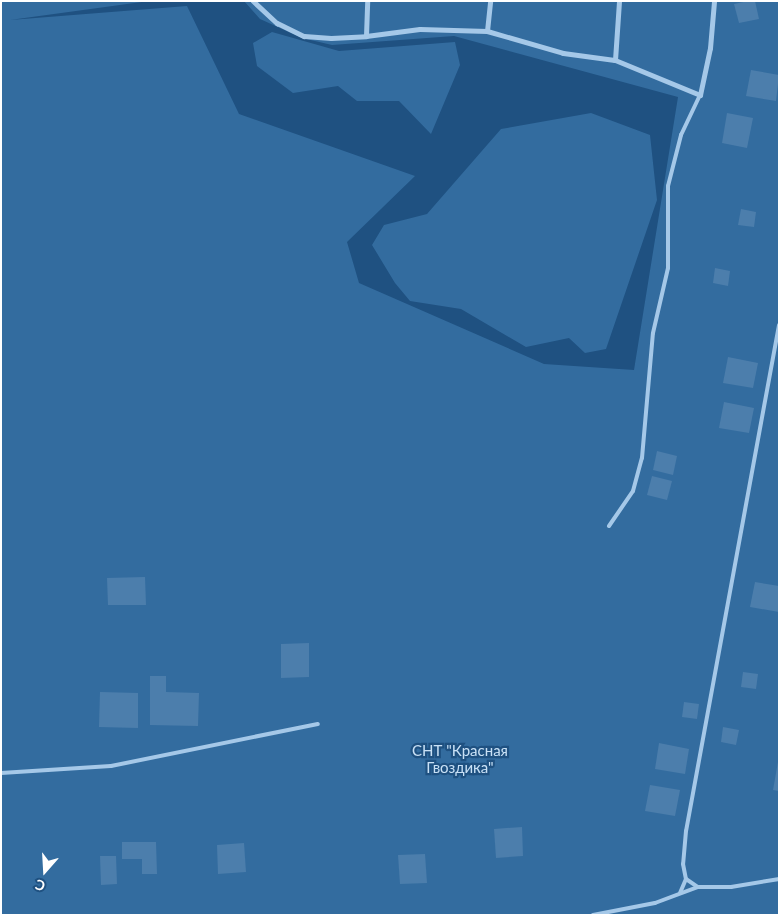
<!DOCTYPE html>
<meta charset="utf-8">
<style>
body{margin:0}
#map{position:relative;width:780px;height:916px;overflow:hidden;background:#1f5181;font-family:Lato,sans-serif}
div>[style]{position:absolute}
.green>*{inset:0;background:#336c9f}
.building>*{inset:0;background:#4c7eac}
.lane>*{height:4px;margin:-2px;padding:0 2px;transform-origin:2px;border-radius:2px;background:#a5c8e8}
.street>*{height:5px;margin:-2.5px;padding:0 2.5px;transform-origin:2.5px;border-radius:2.5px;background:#a5c8e8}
span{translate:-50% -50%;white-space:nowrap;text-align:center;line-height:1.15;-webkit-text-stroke:4.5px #1f5181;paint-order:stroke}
.park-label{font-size:15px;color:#c9e1f6}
.frame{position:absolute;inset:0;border:2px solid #fff;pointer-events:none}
.north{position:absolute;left:20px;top:846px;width:50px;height:50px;-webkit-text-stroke:4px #1f5181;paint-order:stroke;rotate:199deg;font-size:14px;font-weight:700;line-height:20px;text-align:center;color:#fff}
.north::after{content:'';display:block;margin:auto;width:18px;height:22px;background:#fff;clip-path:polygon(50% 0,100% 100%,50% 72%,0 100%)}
</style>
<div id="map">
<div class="green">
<div style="clip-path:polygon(1px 1px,149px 1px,10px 20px,187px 6px,239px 114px,415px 176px,347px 242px,359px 283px,544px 364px,634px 370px,678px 97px,454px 36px,332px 45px,302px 38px,260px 19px,244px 1px,779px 1px,779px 915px,1px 915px)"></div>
<div style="clip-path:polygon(272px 32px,339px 51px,455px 42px,460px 65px,431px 134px,399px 101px,357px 101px,338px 86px,293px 93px,257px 66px,253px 43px)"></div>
<div style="clip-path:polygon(591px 113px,650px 135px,657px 200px,606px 349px,585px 353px,569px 338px,526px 347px,461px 309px,410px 301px,395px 283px,372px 245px,384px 225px,427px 214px,501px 129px)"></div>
</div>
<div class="building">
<div style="clip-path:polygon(748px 1px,755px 1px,759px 19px,739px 23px,734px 4px)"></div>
<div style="clip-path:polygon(751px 70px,779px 75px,776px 101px,746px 96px)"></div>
<div style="clip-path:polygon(727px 113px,753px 118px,747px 148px,722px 143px)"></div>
<div style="clip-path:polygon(741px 209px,756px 212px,754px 227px,738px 225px)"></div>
<div style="clip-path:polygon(715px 268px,730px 271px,728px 286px,713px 283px)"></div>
<div style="clip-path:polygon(728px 357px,758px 363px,753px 388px,723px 383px)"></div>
<div style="clip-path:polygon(724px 402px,754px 408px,749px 433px,719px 428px)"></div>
<div style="clip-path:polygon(657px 451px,677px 456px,673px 475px,653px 470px)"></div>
<div style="clip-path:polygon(652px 476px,672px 481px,667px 500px,647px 495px)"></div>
<div style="clip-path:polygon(145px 577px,146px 605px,108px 605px,107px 578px)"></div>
<div style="clip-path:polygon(755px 582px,779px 586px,779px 612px,750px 607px)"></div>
<div style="clip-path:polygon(309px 643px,309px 677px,281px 678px,281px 644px)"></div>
<div style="clip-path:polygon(743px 672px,758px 674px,756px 689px,741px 687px)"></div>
<div style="clip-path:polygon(150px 676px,166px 676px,166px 692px,199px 693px,198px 726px,150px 725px)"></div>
<div style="clip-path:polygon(100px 692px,138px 693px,138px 728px,99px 727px)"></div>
<div style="clip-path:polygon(684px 702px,699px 704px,697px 719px,682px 717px)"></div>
<div style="clip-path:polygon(723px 727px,739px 730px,736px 745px,721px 742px)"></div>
<div style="clip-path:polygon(659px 743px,689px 749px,685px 774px,655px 769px)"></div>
<div style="clip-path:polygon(778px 762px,779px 763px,779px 791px,773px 790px)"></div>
<div style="clip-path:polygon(650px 785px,680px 790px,675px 816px,645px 811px)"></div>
<div style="clip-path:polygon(522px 827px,523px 856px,496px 858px,494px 829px)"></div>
<div style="clip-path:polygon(122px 842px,156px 842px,157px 874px,142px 874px,142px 859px,122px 859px)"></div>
<div style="clip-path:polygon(244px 843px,246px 872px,218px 874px,217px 845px)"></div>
<div style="clip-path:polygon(425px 854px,427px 883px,400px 884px,398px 855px)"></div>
<div style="clip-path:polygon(100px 856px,116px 856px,117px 884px,101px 885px)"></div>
</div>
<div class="lane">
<div style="left:779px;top:325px;width:514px;rotate:100.41deg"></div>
<div style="left:686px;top:831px;width:33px;rotate:95deg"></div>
<div style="left:683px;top:864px;width:15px;rotate:79deg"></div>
<div style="left:686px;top:879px;width:14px;rotate:34deg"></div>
<div style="left:698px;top:887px;width:33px"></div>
<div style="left:731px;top:887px;width:49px;rotate:-9.5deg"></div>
<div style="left:609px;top:526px;width:42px;rotate:-55.6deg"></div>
<div style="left:633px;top:491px;width:34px;rotate:-75deg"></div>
<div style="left:642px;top:458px;width:125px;rotate:-85deg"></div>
<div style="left:653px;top:333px;width:67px;rotate:-77deg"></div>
<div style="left:668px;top:268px;width:82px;rotate:-90deg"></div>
<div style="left:668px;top:186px;width:53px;rotate:-75.7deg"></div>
<div style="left:681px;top:135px;width:44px;rotate:-64.6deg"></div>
<div style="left:1px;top:773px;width:110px;rotate:-3.6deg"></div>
<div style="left:111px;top:766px;width:211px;rotate:-11.5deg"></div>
<div style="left:680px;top:893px;width:15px;rotate:-67deg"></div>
<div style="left:593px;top:915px;width:63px;rotate:-11deg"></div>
<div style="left:655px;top:903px;width:46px;rotate:-20.4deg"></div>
</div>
<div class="street">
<div style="left:253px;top:1px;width:33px;rotate:43deg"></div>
<div style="left:277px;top:23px;width:30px;rotate:26deg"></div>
<div style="left:304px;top:36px;width:27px;rotate:4deg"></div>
<div style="left:331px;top:38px;width:35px;rotate:-3deg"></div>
<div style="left:366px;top:36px;width:54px;rotate:-7.4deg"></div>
<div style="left:420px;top:29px;width:67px;rotate:1.7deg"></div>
<div style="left:487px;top:31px;width:79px;rotate:16.1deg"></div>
<div style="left:563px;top:53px;width:52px;rotate:7.7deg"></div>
<div style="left:615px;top:60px;width:92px;rotate:22.4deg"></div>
<div style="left:700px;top:95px;width:48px;rotate:-78deg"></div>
<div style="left:710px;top:48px;width:47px;rotate:-85.1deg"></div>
<div style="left:487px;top:31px;width:30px;rotate:-84deg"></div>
<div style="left:366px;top:36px;width:35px;rotate:-88deg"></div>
<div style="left:615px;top:60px;width:59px;rotate:-86.1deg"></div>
</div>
<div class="park-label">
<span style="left:460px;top:759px">СНТ "Красная<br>Гвоздика"</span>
</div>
<div class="frame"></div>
<div class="north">С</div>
</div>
